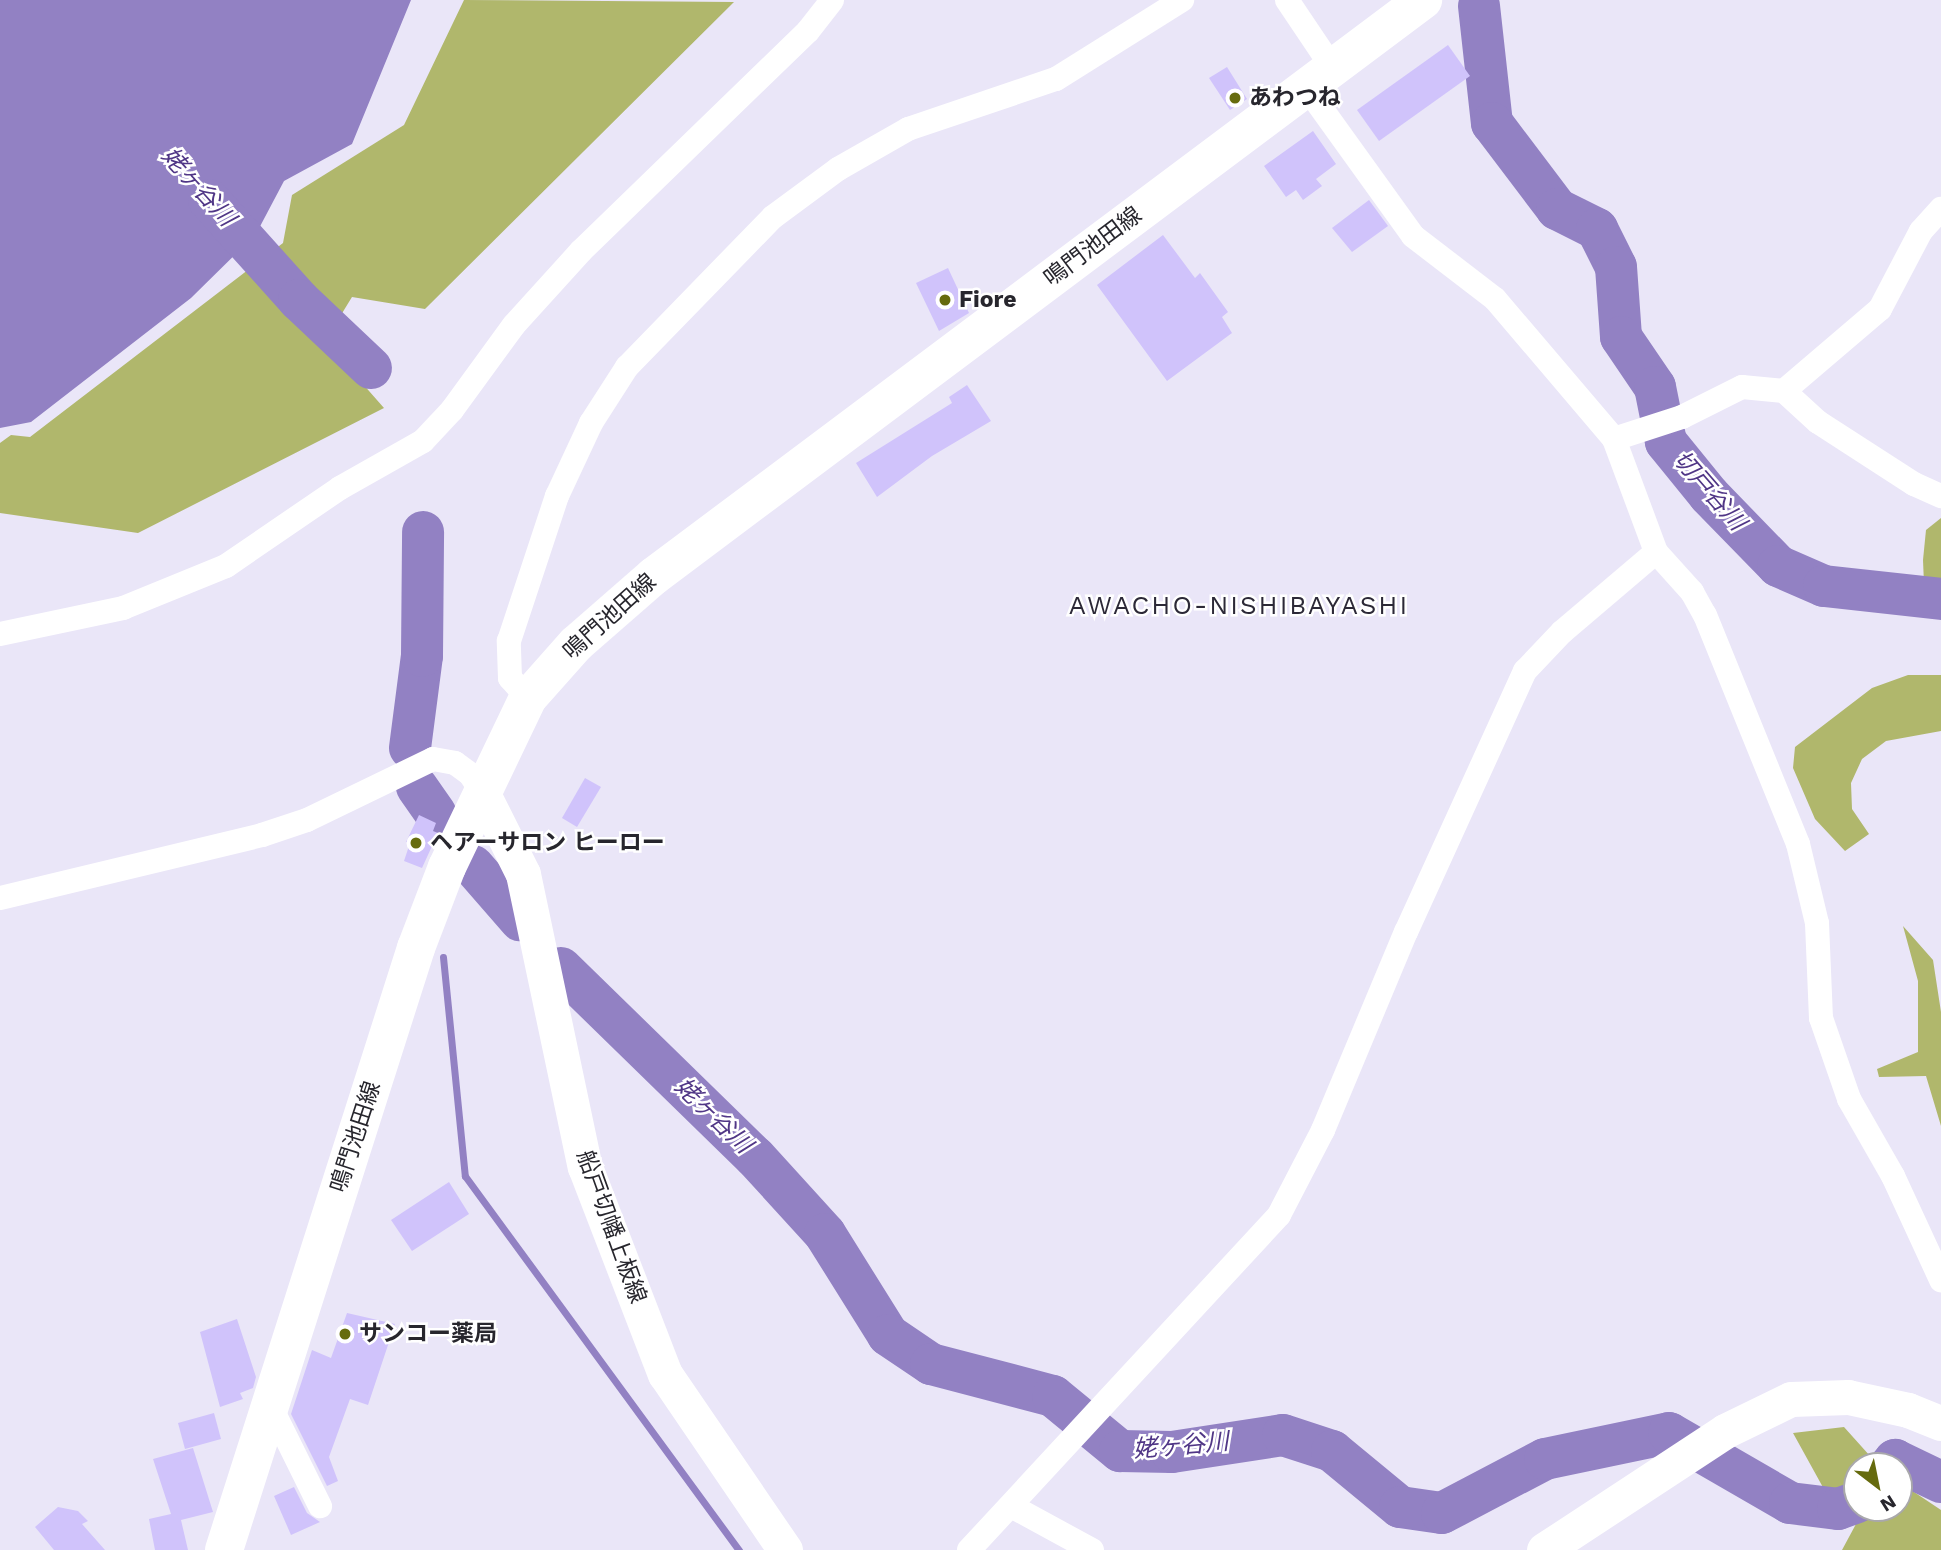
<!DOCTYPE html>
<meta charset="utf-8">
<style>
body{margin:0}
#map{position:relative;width:1941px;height:1550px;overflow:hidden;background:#eae6f8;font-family:"Work Sans","Noto Sans JP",sans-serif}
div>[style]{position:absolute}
.forest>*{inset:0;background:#b0b76c}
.water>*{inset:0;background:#9281c3}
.stream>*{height:7px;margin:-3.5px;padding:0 3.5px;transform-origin:3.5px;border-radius:3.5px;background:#9281c3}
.river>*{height:42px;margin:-21px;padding:0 21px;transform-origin:21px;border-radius:21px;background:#9281c3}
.building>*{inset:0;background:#d0c3fb}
.street>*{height:24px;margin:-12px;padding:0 12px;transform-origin:12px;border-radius:12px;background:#fff}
.secondary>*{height:35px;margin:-17.5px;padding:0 17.5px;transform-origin:17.5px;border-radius:17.5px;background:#fff}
.primary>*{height:38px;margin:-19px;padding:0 19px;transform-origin:19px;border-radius:19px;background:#fff}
.dots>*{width:19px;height:19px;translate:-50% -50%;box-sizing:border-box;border:4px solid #fff;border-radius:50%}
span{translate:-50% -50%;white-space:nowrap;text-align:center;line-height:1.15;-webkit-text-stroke:5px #fff;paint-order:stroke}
.poi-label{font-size:23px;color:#27262d;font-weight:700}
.left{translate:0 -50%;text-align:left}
.street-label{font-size:23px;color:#27262d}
.water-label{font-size:24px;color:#503686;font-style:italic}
.quarter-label{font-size:26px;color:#2c2937;letter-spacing:2px}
.north{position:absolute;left:1843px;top:1452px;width:70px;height:70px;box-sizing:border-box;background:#fff;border:2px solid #a9a8ab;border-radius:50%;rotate:148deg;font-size:19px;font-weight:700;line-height:28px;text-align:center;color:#27262d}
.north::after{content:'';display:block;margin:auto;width:24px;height:32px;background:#666b0e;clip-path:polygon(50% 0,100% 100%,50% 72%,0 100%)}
</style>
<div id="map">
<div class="forest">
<div style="clip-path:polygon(464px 0,734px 2px,425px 309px,352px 297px,325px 341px,384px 408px,138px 533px,0 513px,0 443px,11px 435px,30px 437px,283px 243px,292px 195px,404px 125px)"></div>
<div style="clip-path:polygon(1941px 518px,1941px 589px,1924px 584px,1923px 560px,1926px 530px)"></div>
<div style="clip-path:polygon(1908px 675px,1941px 675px,1941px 731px,1886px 741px,1862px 759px,1851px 783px,1852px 809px,1869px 834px,1845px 851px,1815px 819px,1793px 768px,1795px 747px,1872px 688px)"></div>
<div style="clip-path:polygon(1903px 926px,1933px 960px,1941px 1012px,1941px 1126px,1926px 1076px,1879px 1077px,1877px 1069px,1918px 1052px,1918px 981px)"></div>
<div style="clip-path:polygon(1844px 1427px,1879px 1466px,1857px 1466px,1857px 1508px,1899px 1508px,1899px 1482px,1941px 1510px,1941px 1550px,1842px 1550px,1856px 1524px,1825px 1491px,1793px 1433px)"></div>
</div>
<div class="water">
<div style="clip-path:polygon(0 0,411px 0,352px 144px,284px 181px,256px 234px,191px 298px,31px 422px,0 428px)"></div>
</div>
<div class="stream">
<div style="left:474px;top:881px;width:10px;rotate:-66deg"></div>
<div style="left:443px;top:957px;width:220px;rotate:84.3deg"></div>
<div style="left:465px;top:1176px;width:464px;rotate:53.8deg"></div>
</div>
<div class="river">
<div style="left:1479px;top:6px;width:118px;rotate:83.7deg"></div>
<div style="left:1492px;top:123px;width:108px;rotate:52.9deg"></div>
<div style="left:1557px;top:209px;width:45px;rotate:26.6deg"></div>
<div style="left:1597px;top:229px;width:42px;rotate:63.4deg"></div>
<div style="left:1616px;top:267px;width:70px;rotate:85.9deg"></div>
<div style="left:1621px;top:337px;width:60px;rotate:55.8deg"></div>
<div style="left:1655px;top:387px;width:56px;rotate:78.7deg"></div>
<div style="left:1666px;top:442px;width:68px;rotate:50.9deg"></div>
<div style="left:1709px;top:495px;width:99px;rotate:45.8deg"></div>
<div style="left:1778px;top:566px;width:50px;rotate:23.5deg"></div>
<div style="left:1824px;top:586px;width:118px;rotate:6.3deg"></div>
<div style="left:209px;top:200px;width:135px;rotate:48deg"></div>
<div style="left:299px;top:300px;width:99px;rotate:43.4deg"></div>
<div style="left:410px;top:748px;width:93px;rotate:-82.6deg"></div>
<div style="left:422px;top:656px;width:124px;rotate:-89.5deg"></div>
<div style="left:417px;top:787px;width:32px;rotate:55deg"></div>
<div style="left:473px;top:866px;width:72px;rotate:49deg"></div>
<div style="left:561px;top:968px;width:271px;rotate:44.3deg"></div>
<div style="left:755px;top:1157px;width:104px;rotate:47.7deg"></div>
<div style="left:825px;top:1234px;width:119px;rotate:58deg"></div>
<div style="left:888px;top:1335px;width:52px;rotate:34deg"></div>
<div style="left:931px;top:1364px;width:126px;rotate:14.7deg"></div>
<div style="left:1053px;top:1396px;width:87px;rotate:39.4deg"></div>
<div style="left:1120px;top:1451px;width:52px;rotate:1.1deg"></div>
<div style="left:1172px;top:1452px;width:112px;rotate:-8.7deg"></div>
<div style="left:1283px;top:1435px;width:52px;rotate:18.1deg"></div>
<div style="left:1332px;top:1451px;width:88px;rotate:39.5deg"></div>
<div style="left:1400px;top:1507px;width:42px;rotate:8.1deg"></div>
<div style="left:1442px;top:1513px;width:116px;rotate:-27.7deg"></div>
<div style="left:1545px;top:1459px;width:127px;rotate:-11.8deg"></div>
<div style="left:1669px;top:1433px;width:140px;rotate:30deg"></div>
<div style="left:1790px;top:1503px;width:48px;rotate:7.1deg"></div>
<div style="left:1838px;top:1509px;width:20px;rotate:-20deg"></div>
<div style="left:1890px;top:1466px;width:8px;rotate:-50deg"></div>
<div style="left:1895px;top:1460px;width:51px;rotate:25.6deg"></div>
</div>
<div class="building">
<div style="clip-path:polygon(1448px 45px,1470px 76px,1379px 141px,1357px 110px)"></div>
<div style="clip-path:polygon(1227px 67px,1247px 99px,1230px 110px,1209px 78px)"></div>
<div style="clip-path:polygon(1313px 131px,1336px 164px,1316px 179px,1322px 186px,1303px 200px,1296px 190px,1286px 197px,1264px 166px)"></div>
<div style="clip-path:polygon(1369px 200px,1388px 226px,1352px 252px,1332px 228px)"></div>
<div style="clip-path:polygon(1163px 235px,1195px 278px,1200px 273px,1228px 312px,1222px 317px,1232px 333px,1167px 381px,1097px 285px)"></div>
<div style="clip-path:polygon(948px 268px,969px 313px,939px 331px,916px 283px)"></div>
<div style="clip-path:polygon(967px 385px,991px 421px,932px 456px,877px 497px,856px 463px,952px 403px,949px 397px)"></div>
<div style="clip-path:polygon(585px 778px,601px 787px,577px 827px,562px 818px)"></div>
<div style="clip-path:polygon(419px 815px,436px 823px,433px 831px,438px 833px,422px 868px,404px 861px,410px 843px,406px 842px)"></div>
<div style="clip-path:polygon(449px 1182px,469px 1214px,412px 1251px,391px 1220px)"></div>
<div style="clip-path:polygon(347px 1313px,395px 1324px,368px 1405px,350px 1399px,329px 1457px,338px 1481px,327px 1486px,291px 1414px,312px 1350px,331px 1358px)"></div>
<div style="clip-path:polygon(237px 1319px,256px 1377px,253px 1388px,240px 1393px,243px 1399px,220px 1407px,200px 1332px)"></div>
<div style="clip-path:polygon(214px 1413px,221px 1439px,185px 1449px,178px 1423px)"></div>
<div style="clip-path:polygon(193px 1448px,213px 1512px,181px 1520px,188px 1550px,155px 1550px,149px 1519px,171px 1514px,153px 1459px)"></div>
<div style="clip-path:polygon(294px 1487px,307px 1513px,320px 1522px,291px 1535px,274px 1496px)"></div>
<div style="clip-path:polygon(58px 1507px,78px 1511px,88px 1521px,82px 1524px,105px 1550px,54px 1550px,35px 1527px)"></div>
</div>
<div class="street">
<div style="left:1287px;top:0;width:81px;rotate:56.1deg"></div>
<div style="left:1306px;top:87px;width:183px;rotate:54.3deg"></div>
<div style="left:1413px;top:236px;width:103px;rotate:37.5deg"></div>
<div style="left:1495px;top:299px;width:184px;rotate:49.6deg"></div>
<div style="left:1614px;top:439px;width:121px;rotate:69.6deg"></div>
<div style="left:1656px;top:552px;width:54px;rotate:48deg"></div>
<div style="left:1692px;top:592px;width:26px;rotate:61deg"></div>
<div style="left:1705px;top:615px;width:247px;rotate:67.9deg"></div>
<div style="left:1798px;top:844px;width:81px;rotate:76.5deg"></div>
<div style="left:1817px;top:923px;width:95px;rotate:87.6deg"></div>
<div style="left:1821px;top:1018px;width:86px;rotate:70.9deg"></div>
<div style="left:1849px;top:1099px;width:89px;rotate:60.3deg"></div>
<div style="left:1893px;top:1176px;width:115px;rotate:65.2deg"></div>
<div style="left:1784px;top:391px;width:126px;rotate:-40.5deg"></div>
<div style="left:1880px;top:309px;width:88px;rotate:-62.3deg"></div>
<div style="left:1921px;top:231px;width:30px;rotate:-48deg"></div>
<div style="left:1614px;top:439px;width:71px;rotate:-17.9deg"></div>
<div style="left:1682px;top:417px;width:67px;rotate:-26.6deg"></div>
<div style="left:1742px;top:387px;width:42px;rotate:5.4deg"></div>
<div style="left:1784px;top:391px;width:46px;rotate:42.4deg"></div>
<div style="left:1818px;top:422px;width:114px;rotate:32.9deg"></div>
<div style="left:1914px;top:484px;width:30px;rotate:24deg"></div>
<div style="left:0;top:634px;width:126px;rotate:-11.9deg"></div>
<div style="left:123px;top:608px;width:111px;rotate:-22.2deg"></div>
<div style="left:226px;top:566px;width:138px;rotate:-34.4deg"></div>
<div style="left:340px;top:488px;width:95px;rotate:-29.5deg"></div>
<div style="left:423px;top:441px;width:42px;rotate:-46.9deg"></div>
<div style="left:452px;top:410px;width:105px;rotate:-53.9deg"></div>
<div style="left:514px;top:325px;width:100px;rotate:-47.8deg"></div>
<div style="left:581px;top:251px;width:316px;rotate:-44.1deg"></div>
<div style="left:808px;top:31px;width:39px;rotate:-52deg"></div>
<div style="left:528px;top:698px;width:27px;rotate:-132deg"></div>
<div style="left:510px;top:678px;width:37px;rotate:-92deg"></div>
<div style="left:509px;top:641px;width:153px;rotate:-71.7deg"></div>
<div style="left:557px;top:496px;width:81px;rotate:-65deg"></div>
<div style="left:591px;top:423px;width:67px;rotate:-57.3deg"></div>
<div style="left:627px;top:367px;width:209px;rotate:-45.8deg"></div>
<div style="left:773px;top:217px;width:81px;rotate:-36.4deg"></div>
<div style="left:838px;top:169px;width:81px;rotate:-29.7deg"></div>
<div style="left:908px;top:129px;width:156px;rotate:-18.7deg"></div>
<div style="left:1056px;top:79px;width:149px;rotate:-32.1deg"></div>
<div style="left:0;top:898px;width:269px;rotate:-13.5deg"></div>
<div style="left:262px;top:835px;width:47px;rotate:-18.4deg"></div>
<div style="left:307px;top:820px;width:140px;rotate:-25.8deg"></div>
<div style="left:433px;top:759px;width:22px;rotate:10deg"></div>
<div style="left:455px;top:763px;width:19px;rotate:36deg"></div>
<div style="left:470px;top:774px;width:24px;rotate:57deg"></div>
<div style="left:270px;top:1405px;width:113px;rotate:63.7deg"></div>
<div style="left:1013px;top:1507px;width:90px;rotate:28.6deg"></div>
<div style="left:969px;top:1550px;width:456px;rotate:-47.2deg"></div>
<div style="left:1279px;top:1215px;width:96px;rotate:-62.6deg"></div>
<div style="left:1323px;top:1130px;width:215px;rotate:-67.3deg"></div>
<div style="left:1406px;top:932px;width:287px;rotate:-65.5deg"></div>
<div style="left:1525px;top:671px;width:54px;rotate:-46.5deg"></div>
<div style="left:1562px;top:632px;width:123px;rotate:-40.4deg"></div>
</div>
<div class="secondary">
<div style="left:483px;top:794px;width:89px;rotate:63.4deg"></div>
<div style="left:523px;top:874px;width:299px;rotate:78.1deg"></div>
<div style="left:585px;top:1167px;width:222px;rotate:68.9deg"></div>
<div style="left:665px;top:1374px;width:213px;rotate:55.7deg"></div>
<div style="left:1544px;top:1550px;width:217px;rotate:-33.3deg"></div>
<div style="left:1725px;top:1431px;width:73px;rotate:-25.9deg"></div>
<div style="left:1791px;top:1399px;width:57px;rotate:-2deg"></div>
<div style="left:1848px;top:1397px;width:61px;rotate:12.2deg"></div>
<div style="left:1908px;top:1410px;width:35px;rotate:22deg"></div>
</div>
<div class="primary">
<div style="left:224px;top:1550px;width:632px;rotate:-72.31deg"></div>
<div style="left:416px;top:948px;width:87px;rotate:-69.1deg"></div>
<div style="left:447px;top:867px;width:187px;rotate:-64.4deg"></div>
<div style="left:528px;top:698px;width:72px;rotate:-48.4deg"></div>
<div style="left:576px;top:644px;width:103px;rotate:-41.1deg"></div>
<div style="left:654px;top:576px;width:961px;rotate:-36.83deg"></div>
</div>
<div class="dots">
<div style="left:1235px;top:98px;background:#666b0e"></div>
<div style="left:945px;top:300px;background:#666b0e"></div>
<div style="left:416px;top:843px;background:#666b0e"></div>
<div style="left:345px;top:1334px;background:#666b0e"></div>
</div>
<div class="poi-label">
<span class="left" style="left:1249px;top:98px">あわつね</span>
<span class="left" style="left:959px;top:300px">Fiore</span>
<span class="left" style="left:430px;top:843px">ヘアーサロン ヒーロー</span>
<span class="left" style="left:359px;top:1334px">サンコー薬局</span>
</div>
<div class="street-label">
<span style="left:1093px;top:247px;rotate:-37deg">鳴門池田線</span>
<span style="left:610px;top:617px;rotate:-42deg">鳴門池田線</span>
<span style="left:356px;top:1137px;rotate:-72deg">鳴門池田線</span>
<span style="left:611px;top:1227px;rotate:70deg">船戸切幡上板線</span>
</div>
<div class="water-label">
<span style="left:198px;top:187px;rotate:48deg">姥ヶ谷川</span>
<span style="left:1709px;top:491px;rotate:49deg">切戸谷川</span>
<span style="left:713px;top:1116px;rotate:44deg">姥ヶ谷川</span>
<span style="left:1181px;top:1446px;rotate:-5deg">姥ヶ谷川</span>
</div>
<div class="quarter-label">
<span style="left:1239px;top:606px">AWACHO-NISHIBAYASHI</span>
</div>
<div class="north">N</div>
</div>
